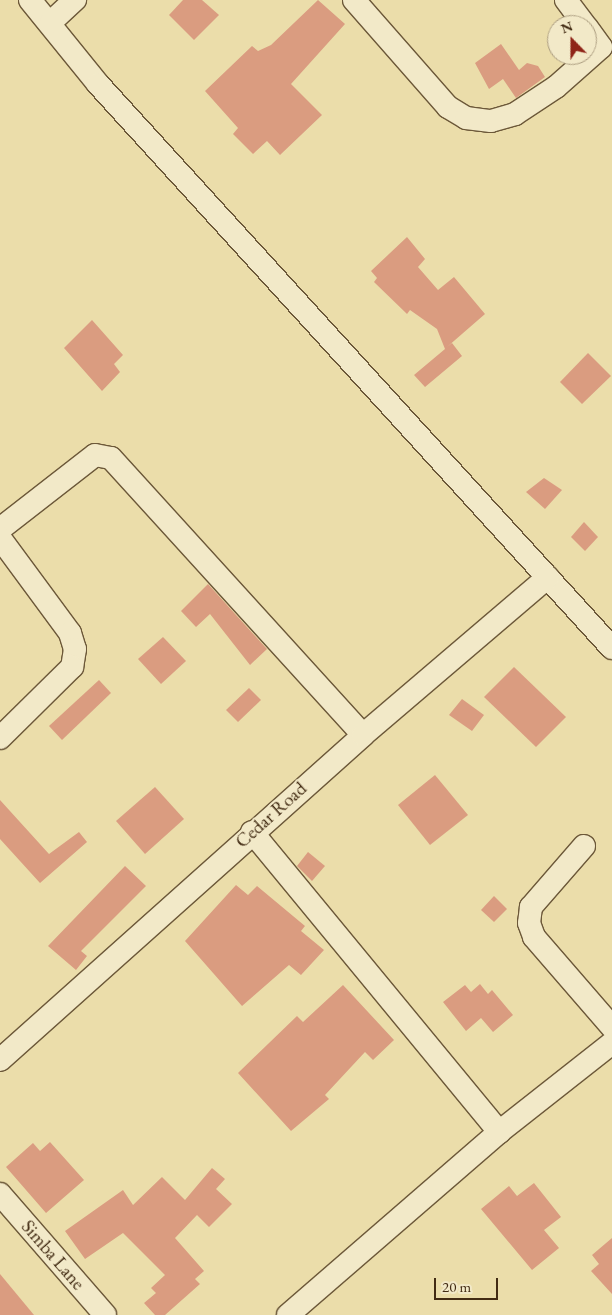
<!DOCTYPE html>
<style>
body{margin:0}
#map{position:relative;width:612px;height:1315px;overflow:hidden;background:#ebddaa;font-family:"EB Garamond",serif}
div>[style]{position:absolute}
.building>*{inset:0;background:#da9c80}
.roads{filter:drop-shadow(1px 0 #6c5839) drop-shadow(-1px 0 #6c5839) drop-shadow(0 1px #6c5839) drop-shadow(0 -1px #6c5839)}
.minor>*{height:22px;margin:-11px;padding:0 11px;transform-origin:11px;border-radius:11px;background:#f2e9c8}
span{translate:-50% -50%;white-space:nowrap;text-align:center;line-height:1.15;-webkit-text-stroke:4px #f2e9c8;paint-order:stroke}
.street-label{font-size:19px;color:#422b13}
.north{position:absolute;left:547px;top:15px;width:50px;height:50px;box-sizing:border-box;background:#f2e9c8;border:1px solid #ac9d80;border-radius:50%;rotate:338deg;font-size:14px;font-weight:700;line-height:20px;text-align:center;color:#422b13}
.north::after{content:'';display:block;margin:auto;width:18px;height:22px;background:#8f2418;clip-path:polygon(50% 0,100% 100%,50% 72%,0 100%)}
.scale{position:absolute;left:434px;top:1278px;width:64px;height:22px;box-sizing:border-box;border:2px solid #422b13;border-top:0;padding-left:6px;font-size:15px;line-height:18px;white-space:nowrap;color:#422b13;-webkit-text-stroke:4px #f2e9c8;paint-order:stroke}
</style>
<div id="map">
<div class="building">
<div style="clip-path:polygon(183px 0,202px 0,219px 15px,194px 40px,169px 15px)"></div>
<div style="clip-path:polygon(318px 0,345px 24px,291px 84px,322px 115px,280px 155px,267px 141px,253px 154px,233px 134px,238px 128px,205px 91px,252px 46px,258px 51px,271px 45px)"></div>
<div style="clip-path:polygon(501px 44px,519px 70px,527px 63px,538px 66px,545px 77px,516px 98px,503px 79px,489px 89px,475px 63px)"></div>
<div style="clip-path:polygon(407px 237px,425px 259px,418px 267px,438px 290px,454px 277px,485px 314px,447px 347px,452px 343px,462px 356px,425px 387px,414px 375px,445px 349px,437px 329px,410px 310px,407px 314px,374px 282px,377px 278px,371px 271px)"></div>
<div style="clip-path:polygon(92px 320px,123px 355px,114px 364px,120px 372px,102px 391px,64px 348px)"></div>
<div style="clip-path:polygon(588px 353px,611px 376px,582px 404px,560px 382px)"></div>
<div style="clip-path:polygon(544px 478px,562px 490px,545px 509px,526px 492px)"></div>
<div style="clip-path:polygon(584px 522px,598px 537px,585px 551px,571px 537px)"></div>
<div style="clip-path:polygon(208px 584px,267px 649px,250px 665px,210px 614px,196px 627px,181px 611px)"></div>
<div style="clip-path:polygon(163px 637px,186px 661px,161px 684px,138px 659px)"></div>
<div style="clip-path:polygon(514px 667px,566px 717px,536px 747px,484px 697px)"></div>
<div style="clip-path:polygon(99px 680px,111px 693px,62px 740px,49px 726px)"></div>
<div style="clip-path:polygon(249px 688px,261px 700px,238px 722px,226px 710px)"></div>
<div style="clip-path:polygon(462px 699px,484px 715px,472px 731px,449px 715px)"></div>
<div style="clip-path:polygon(435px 775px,468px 815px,430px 845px,398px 805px)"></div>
<div style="clip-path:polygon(155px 787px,184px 819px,145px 854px,116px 821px)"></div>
<div style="clip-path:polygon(0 800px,49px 854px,79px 832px,87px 842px,40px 883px,0 839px)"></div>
<div style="clip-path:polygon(308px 852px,325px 866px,312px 881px,297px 866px)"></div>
<div style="clip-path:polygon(125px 866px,146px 886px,81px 951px,87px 956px,76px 970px,48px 946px)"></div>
<div style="clip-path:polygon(236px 885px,248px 895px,257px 886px,305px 926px,301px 931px,324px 950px,301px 975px,289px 965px,242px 1006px,185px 941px)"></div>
<div style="clip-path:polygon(494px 896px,507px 909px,494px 922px,481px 910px)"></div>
<div style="clip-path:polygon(480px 984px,488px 994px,492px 990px,513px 1015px,493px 1032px,481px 1018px,466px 1031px,443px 1002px,465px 985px,471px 992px)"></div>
<div style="clip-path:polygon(343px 985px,394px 1040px,373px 1060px,365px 1052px,325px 1095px,329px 1099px,291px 1131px,238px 1073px,297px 1016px,303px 1022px)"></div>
<div style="clip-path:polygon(50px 1142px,84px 1180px,46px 1213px,6px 1167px,33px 1143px,40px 1151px)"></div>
<div style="clip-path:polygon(212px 1168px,225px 1179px,216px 1189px,232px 1204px,209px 1227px,197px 1215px,175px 1238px,204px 1271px,195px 1279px,200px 1284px,165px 1315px,155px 1315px,144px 1303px,156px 1293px,151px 1288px,165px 1275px,123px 1233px,85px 1259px,65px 1231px,123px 1190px,133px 1205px,162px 1177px,185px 1200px)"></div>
<div style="clip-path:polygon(534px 1183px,561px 1217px,544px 1230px,559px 1248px,532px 1270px,481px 1209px,509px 1186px,517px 1196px)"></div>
<div style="clip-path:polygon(612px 1238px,612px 1294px,591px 1271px,599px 1264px,592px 1255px)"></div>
<div style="clip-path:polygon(0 1274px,34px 1315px,0 1315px)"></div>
</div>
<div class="roads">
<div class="minor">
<div style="left:30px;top:0;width:108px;rotate:51deg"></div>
<div style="left:98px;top:84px;width:763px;rotate:47.66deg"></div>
<div style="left:354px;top:0;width:142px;rotate:48.7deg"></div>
<div style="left:448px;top:107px;width:21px;rotate:31deg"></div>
<div style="left:466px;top:118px;width:25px;rotate:7deg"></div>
<div style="left:491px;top:121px;width:25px;rotate:-16deg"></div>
<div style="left:515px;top:114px;width:49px;rotate:-33.4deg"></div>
<div style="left:556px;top:87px;width:60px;rotate:-41.6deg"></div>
<div style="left:601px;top:47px;width:24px;rotate:-126deg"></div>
<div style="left:566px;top:0;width:31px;rotate:53deg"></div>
<div style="left:51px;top:22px;width:33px;rotate:-43deg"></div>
<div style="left:0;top:529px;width:120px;rotate:-37.9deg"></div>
<div style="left:95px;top:455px;width:16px;rotate:11deg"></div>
<div style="left:111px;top:458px;width:374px;rotate:47.7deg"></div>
<div style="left:0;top:538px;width:118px;rotate:53.6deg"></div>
<div style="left:70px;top:633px;width:17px;rotate:73deg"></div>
<div style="left:75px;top:649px;width:18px;rotate:99deg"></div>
<div style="left:72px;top:667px;width:101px;rotate:135.4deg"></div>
<div style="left:252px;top:832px;width:389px;rotate:50.5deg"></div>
<div style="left:584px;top:846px;width:81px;rotate:131deg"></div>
<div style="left:531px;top:907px;width:16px;rotate:97deg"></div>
<div style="left:529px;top:923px;width:15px;rotate:70deg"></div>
<div style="left:534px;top:937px;width:119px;rotate:49.1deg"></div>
<div style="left:0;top:1060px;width:487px;rotate:-41.8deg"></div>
<div style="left:363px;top:735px;width:243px;rotate:-40.5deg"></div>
<div style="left:0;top:1194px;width:160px;rotate:49deg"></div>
<div style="left:288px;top:1315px;width:279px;rotate:-40.9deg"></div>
<div style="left:499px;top:1132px;width:144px;rotate:-38.2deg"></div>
</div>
</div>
<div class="street-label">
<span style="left:271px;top:815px;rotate:-42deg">Cedar Road</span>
<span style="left:53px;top:1255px;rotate:49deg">Simba Lane</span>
</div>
<div class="north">N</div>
<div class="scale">20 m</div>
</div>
